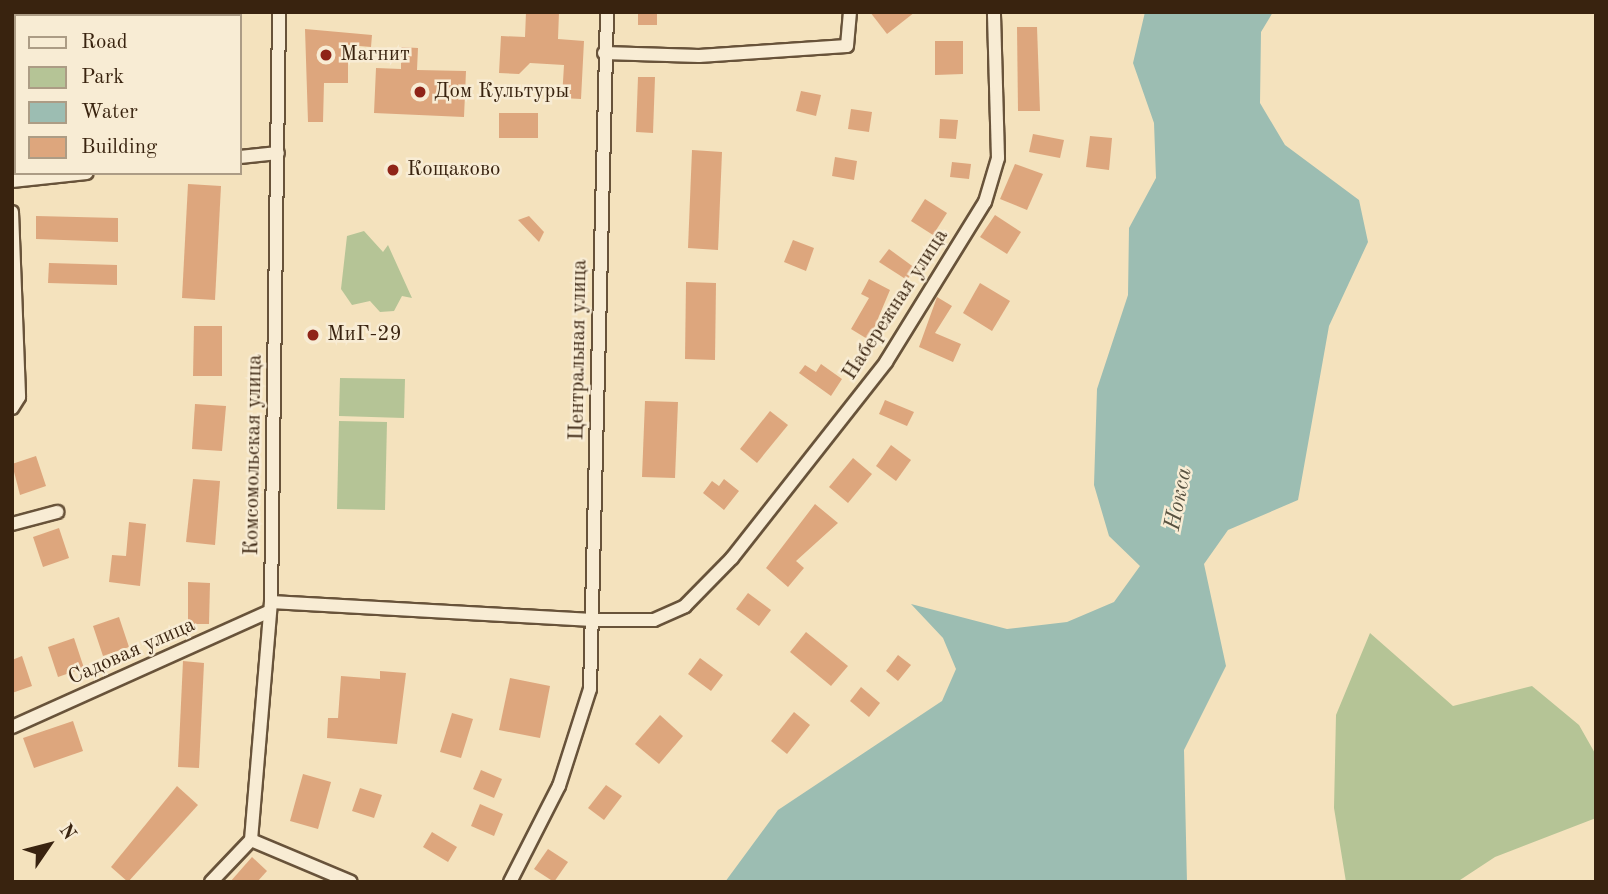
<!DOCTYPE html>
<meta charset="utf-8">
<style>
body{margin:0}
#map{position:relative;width:1608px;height:894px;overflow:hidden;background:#f4e2bd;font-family:"Old Standard TT",serif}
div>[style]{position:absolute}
.green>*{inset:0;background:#b5c496}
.water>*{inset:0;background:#9cbdb2}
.building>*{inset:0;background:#dda67d}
.roads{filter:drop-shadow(2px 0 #68533a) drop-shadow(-2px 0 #68533a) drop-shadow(0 2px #68533a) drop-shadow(0 -2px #68533a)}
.street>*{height:12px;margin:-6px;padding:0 6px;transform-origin:6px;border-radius:6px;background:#f8ecd4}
.dots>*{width:19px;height:19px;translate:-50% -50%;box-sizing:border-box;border:4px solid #f8ecd4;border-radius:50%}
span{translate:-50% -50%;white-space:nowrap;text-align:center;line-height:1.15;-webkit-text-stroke:5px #f8ecd4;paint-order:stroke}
.poi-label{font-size:21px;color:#39230f}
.left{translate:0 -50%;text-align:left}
.street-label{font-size:21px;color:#39230f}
.water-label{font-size:23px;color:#575140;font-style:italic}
.frame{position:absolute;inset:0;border:14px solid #39230f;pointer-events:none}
.legend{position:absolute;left:14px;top:14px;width:228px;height:161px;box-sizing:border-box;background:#f8ecd4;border:2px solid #ac9c85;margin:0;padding:9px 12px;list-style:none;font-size:21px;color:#39230f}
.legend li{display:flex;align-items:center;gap:14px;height:35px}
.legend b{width:35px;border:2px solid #ac9c85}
.north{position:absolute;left:14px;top:810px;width:70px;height:70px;-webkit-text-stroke:5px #f8ecd4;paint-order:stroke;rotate:55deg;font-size:19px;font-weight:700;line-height:28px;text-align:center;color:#39230f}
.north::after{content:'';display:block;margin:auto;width:24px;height:32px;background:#39230f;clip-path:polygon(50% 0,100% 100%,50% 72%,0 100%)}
</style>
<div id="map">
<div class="green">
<div style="clip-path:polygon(364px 231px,383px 252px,388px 245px,412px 298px,402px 296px,394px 311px,380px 312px,370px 301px,352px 305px,341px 289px,347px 236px)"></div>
<div style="clip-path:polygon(340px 378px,405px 379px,404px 418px,339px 416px)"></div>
<div style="clip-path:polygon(339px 421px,387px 422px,385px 510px,337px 509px)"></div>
<div style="clip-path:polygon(1370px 633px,1453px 706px,1532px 686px,1579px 725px,1596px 755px,1596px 818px,1495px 857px,1457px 882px,1346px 882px,1334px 808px,1336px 715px)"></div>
</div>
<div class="water">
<div style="clip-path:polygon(1145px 12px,1273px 12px,1261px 32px,1260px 103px,1285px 145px,1359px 200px,1368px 242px,1329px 326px,1298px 500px,1228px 530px,1204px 564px,1226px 666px,1184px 750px,1187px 882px,725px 882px,778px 810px,942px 701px,956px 669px,943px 638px,911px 604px,1007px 629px,1067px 622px,1114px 602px,1140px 566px,1109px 536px,1094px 485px,1097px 389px,1128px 295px,1129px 228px,1156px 178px,1154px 123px,1133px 63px)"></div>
</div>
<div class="building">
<div style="clip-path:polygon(526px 12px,559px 12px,558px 39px,584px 41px,581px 99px,562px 98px,564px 65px,530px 63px,519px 74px,499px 73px,501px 36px,525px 37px)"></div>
<div style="clip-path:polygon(638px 12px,657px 12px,657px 25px,638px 25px)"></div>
<div style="clip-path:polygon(870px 12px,915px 12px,887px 34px)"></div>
<div style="clip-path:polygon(1017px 27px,1037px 27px,1040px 111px,1018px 111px)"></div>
<div style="clip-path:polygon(305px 29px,372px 35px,371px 47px,348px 45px,348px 83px,324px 83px,323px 122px,308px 122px)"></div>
<div style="clip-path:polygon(935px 41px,963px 41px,963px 74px,935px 75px)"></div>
<div style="clip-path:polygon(401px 47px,418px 48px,417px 70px,466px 71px,464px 117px,374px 113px,376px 68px,401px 69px)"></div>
<div style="clip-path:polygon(638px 77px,655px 77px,653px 133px,636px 132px)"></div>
<div style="clip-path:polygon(801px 91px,821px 95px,816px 116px,796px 111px)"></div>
<div style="clip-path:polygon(851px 109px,872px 112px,869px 132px,848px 129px)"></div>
<div style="clip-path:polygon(499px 113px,538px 113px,538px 138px,499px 138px)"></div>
<div style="clip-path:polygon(940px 119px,958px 120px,956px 139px,939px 138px)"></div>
<div style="clip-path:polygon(1033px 134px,1064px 140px,1060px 158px,1029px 152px)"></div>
<div style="clip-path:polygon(1090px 136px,1112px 138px,1109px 170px,1086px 167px)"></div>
<div style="clip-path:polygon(692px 150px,722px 152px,718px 250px,688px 248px)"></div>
<div style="clip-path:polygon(835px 157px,857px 161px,854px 180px,832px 176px)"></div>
<div style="clip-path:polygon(952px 162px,971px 164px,969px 179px,950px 177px)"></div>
<div style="clip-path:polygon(1015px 164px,1043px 174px,1027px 210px,1000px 199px)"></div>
<div style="clip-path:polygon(188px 184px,221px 186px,215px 300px,182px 298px)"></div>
<div style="clip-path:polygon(925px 199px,947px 213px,933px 235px,911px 221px)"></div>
<div style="clip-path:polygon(995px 215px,1021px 232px,1007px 254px,980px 237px)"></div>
<div style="clip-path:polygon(36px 216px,118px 218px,118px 242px,36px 239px)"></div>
<div style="clip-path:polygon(529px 216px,544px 232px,539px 242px,518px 220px)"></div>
<div style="clip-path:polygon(793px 240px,814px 248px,806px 271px,784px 262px)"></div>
<div style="clip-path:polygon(889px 249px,915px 268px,907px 280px,879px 262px)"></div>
<div style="clip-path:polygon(49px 263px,117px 265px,117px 285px,48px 283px)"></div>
<div style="clip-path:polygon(869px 279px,890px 290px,869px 340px,851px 329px,869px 298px,861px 294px)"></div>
<div style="clip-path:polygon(686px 282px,716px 283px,715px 360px,685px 359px)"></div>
<div style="clip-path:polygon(980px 283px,1010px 301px,992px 331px,963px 313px)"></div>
<div style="clip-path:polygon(937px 297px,952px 306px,935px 333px,961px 344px,953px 362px,919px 347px)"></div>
<div style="clip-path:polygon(194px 326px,222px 326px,222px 376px,193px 376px)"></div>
<div style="clip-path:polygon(821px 364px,842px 379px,831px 396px,799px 373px,805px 365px,816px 372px)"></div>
<div style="clip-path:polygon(885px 400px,914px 412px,907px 426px,879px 414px)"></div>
<div style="clip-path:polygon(645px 401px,678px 402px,675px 478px,642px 477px)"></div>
<div style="clip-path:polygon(195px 404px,226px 406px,222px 451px,192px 449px)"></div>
<div style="clip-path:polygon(770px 411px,788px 425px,757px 463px,740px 449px)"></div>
<div style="clip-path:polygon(891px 445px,911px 460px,896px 481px,876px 466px)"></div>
<div style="clip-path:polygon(36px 456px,46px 486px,20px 495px,12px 464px)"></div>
<div style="clip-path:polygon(853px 458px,872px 474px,848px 503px,829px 487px)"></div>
<div style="clip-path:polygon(193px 479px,220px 481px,215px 545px,186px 542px)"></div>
<div style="clip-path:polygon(724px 479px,739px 491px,724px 510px,703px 493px,712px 481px,719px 486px)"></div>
<div style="clip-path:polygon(815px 504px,838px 523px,796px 561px,804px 568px,788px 587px,766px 568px)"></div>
<div style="clip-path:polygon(129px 522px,146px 524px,140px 586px,109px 582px,112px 555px,126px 556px)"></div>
<div style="clip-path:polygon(59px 528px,69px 558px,43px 567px,33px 537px)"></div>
<div style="clip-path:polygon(188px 582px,210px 583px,209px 624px,188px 624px)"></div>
<div style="clip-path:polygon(748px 593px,771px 610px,759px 626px,736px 609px)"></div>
<div style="clip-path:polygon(119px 617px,129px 647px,103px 656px,93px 626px)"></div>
<div style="clip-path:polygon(806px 632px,848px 666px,831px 686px,790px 652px)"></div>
<div style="clip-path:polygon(74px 638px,84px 668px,58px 677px,48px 647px)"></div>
<div style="clip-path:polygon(898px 655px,911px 665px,898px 681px,886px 671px)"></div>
<div style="clip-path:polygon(22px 656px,32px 686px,12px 693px,12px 660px)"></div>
<div style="clip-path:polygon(700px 658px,723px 675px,711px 691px,688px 674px)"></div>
<div style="clip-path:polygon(183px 661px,204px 663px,199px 768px,178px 767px)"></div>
<div style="clip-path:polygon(380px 671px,406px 673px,397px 744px,327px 738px,328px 718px,338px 718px,341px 676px,380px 679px)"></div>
<div style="clip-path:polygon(510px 678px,550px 686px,540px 738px,499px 730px)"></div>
<div style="clip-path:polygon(861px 687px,880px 703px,869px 717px,850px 701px)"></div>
<div style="clip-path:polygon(794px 712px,810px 725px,787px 754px,771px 741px)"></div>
<div style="clip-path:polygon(452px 713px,473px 719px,461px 758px,440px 752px)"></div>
<div style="clip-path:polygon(660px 715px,683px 736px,659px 764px,635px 744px)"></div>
<div style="clip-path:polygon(73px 721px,83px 751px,34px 768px,23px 738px)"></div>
<div style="clip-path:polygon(481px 770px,502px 779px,494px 798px,473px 789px)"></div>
<div style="clip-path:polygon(303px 774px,331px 782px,318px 829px,290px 821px)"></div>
<div style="clip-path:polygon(606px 785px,622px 796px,604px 820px,588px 808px)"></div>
<div style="clip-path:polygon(177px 786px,198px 805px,128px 882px,111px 867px)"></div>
<div style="clip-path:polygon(360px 788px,382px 795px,374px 818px,352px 811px)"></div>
<div style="clip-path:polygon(480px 804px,503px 814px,494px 836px,471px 826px)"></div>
<div style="clip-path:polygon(432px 832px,457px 847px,448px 862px,423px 847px)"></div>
<div style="clip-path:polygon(548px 849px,568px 862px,554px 882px,534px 869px)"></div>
<div style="clip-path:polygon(252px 857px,267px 871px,257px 882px,230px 882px)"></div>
</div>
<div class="roads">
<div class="street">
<div style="left:604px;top:53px;width:95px;rotate:1.8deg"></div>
<div style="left:699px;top:56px;width:148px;rotate:-3.9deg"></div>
<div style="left:847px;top:46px;width:34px;rotate:-85deg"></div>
<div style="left:240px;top:157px;width:38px;rotate:-6deg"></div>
<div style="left:12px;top:181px;width:75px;rotate:-6.1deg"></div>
<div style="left:12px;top:212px;width:185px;rotate:87.8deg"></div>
<div style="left:19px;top:397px;width:13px;rotate:122deg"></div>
<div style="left:12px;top:524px;width:47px;rotate:-14.9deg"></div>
<div style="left:271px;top:602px;width:322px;rotate:3.2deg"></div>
<div style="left:592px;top:620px;width:62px"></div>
<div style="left:654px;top:620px;width:34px;rotate:-24deg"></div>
<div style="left:685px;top:606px;width:67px;rotate:-45.6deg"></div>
<div style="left:732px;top:558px;width:249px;rotate:-51.8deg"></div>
<div style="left:886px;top:362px;width:188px;rotate:-58.3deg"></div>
<div style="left:985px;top:202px;width:46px;rotate:-73.5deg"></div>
<div style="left:998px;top:158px;width:146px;rotate:-91.6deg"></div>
<div style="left:12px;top:727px;width:281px;rotate:-24.2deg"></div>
<div style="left:251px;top:840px;width:108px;rotate:22.8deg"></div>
<div style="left:211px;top:882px;width:58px;rotate:-46.4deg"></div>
<div style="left:251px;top:840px;width:239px;rotate:-85.2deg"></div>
<div style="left:271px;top:602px;width:590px;rotate:-89.22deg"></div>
<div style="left:510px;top:882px;width:108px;rotate:-63deg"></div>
<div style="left:559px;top:786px;width:102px;rotate:-72.3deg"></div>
<div style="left:590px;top:689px;width:677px;rotate:-88.56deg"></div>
</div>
</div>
<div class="dots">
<div style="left:326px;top:55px;background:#8f2418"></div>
<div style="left:420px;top:92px;background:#8f2418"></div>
<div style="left:393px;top:170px;background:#8f2418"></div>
<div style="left:313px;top:335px;background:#8f2418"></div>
</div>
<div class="poi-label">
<span class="left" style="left:340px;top:55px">Магнит</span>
<span class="left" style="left:434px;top:92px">Дом Культуры</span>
<span class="left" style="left:407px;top:170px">Кощаково</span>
<span class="left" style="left:327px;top:335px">МиГ-29</span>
</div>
<div class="street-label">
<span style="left:896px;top:305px;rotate:-57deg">Набережная улица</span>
<span style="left:579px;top:350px;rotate:-89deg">Центральная улица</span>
<span style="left:254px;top:455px;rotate:-89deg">Комсомольская улица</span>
<span style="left:132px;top:652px;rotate:-24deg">Садовая улица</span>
</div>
<div class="water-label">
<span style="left:1179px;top:499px;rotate:-79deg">Нокса</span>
</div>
<div class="frame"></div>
<ul class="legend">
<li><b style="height:9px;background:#f8ecd4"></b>Road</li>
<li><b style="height:19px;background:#b5c496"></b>Park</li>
<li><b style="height:19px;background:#9cbdb2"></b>Water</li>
<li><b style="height:19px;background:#dda67d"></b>Building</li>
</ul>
<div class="north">N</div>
</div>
